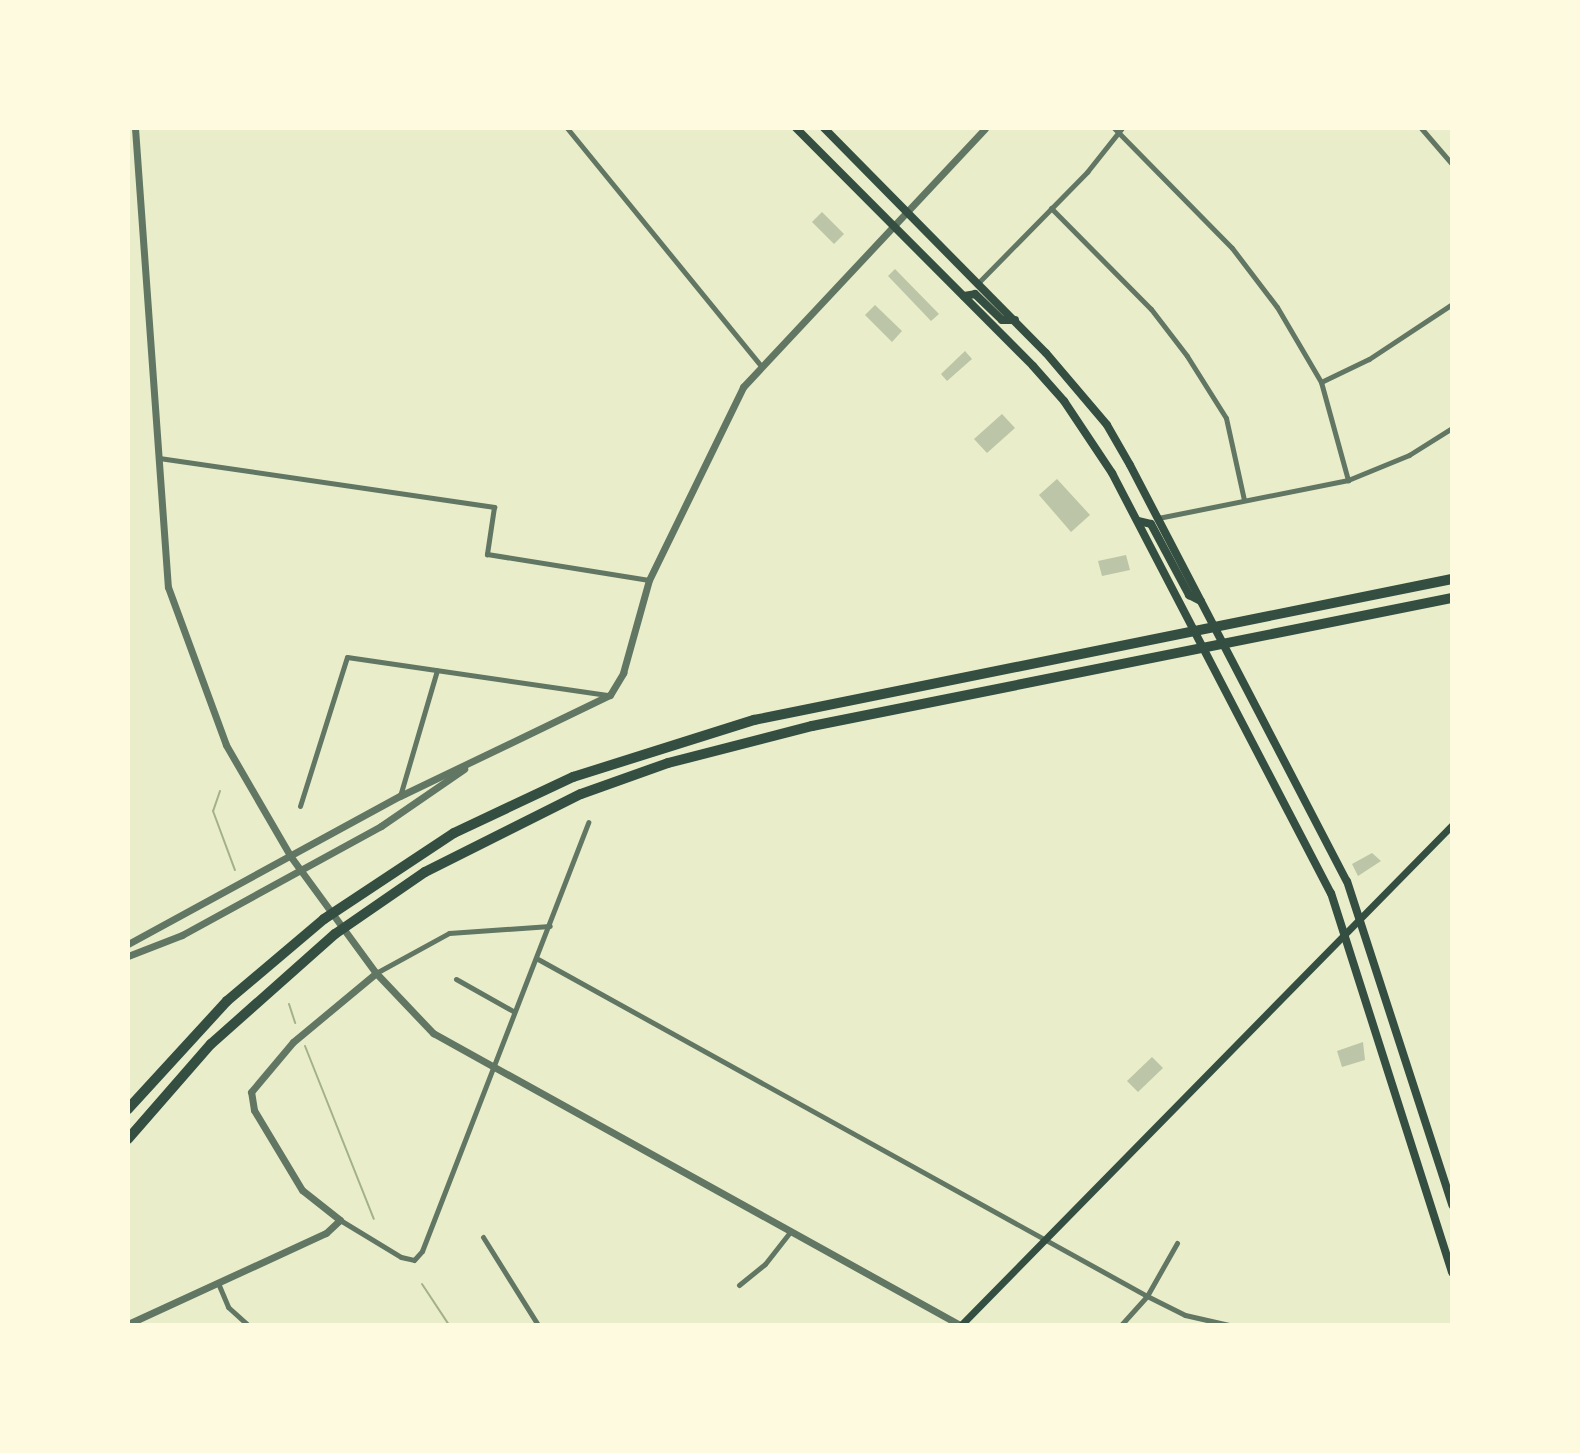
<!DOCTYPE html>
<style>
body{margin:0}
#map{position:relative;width:1580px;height:1453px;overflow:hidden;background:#e9edc9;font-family:Raleway,sans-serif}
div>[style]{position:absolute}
.stream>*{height:2px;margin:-1px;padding:0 1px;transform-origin:1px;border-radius:1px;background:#a3b18a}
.building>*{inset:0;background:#bcc5a7}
.minor>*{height:5px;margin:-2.5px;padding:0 2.5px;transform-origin:2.5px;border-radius:2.5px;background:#617663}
.tertiary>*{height:7px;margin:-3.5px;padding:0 3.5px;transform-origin:3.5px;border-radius:3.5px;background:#617663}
.secondary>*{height:7px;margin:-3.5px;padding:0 3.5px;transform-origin:3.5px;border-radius:3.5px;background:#344e41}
.primary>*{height:8px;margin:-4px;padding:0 4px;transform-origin:4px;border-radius:4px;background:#344e41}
.motorway>*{height:10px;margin:-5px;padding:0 5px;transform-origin:5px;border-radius:5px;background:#344e41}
span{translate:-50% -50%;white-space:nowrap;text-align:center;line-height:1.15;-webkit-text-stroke:6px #fefae0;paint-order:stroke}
.frame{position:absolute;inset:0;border:130px solid #fefae0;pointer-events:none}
</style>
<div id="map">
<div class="stream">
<div style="left:220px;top:791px;width:21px;rotate:109deg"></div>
<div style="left:213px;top:811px;width:63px;rotate:69.6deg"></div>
<div style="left:289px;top:1004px;width:20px;rotate:72deg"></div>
<div style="left:305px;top:1046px;width:186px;rotate:68.3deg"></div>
<div style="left:422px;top:1284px;width:49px;rotate:56.6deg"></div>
</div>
<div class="building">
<div style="clip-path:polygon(822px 212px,844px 234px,834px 244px,812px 222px)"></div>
<div style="clip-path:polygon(895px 269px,939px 314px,931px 321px,888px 276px)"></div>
<div style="clip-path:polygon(875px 305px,902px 331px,892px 342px,865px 315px)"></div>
<div style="clip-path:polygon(965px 351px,972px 359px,947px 381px,941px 374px)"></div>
<div style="clip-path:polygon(1002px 414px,1015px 428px,987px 453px,974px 439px)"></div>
<div style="clip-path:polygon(1057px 479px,1090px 515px,1071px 532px,1039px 495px)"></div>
<div style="clip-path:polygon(1126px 555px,1130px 570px,1102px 576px,1098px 561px)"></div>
<div style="clip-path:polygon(1372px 853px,1381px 861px,1358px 876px,1352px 864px)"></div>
<div style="clip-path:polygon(1363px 1042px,1365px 1060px,1342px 1067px,1337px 1051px)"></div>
<div style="clip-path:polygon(1152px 1057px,1163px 1068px,1138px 1092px,1127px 1081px)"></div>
</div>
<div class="minor">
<div style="left:567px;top:128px;width:306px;rotate:50.8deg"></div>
<div style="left:1114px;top:128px;width:168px;rotate:45.5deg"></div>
<div style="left:1232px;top:248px;width:74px;rotate:52.7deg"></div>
<div style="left:1277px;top:307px;width:87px;rotate:59.6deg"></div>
<div style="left:1321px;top:382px;width:102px;rotate:74.6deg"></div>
<div style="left:1421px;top:128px;width:48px;rotate:49.3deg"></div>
<div style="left:1051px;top:208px;width:142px;rotate:45.3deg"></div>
<div style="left:1151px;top:309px;width:59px;rotate:52.5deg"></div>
<div style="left:1187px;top:356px;width:73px;rotate:57.8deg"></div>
<div style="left:1226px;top:418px;width:84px;rotate:77.6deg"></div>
<div style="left:978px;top:283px;width:156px;rotate:-45.5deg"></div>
<div style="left:1087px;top:172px;width:56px;rotate:-51.5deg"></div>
<div style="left:1321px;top:382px;width:53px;rotate:-25.6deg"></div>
<div style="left:1369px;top:359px;width:100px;rotate:-33.5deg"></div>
<div style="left:159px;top:458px;width:339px;rotate:8.3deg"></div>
<div style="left:494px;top:507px;width:48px;rotate:98.5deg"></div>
<div style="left:487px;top:554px;width:164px;rotate:9.1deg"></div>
<div style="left:1158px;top:518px;width:194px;rotate:-11.3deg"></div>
<div style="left:1348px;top:480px;width:66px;rotate:-22.3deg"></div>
<div style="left:1409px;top:455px;width:51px;rotate:-32.1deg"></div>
<div style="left:400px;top:796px;width:131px;rotate:-73.6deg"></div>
<div style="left:300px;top:806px;width:156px;rotate:-72.5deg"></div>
<div style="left:347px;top:657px;width:263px;rotate:8.3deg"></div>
<div style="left:536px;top:958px;width:698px;rotate:28.95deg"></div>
<div style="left:1147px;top:1296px;width:42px;rotate:26.6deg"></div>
<div style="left:1185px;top:1315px;width:45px;rotate:12.8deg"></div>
<div style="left:376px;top:973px;width:83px;rotate:-28.7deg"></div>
<div style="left:449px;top:933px;width:101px;rotate:-4deg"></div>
<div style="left:456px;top:979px;width:65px;rotate:29.3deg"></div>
<div style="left:340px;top:1220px;width:71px;rotate:31.2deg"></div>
<div style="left:401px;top:1257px;width:13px;rotate:13deg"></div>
<div style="left:414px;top:1260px;width:12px;rotate:-48deg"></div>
<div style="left:422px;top:1251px;width:460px;rotate:-68.8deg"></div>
<div style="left:483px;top:1237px;width:104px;rotate:58deg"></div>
<div style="left:218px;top:1283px;width:26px;rotate:67deg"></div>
<div style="left:228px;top:1307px;width:27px;rotate:42deg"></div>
<div style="left:739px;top:1285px;width:33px;rotate:-39deg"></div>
<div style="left:765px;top:1264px;width:41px;rotate:-52deg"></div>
<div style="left:1121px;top:1325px;width:39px;rotate:-48deg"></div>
<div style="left:1147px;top:1296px;width:61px;rotate:-60.5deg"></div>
</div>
<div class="tertiary">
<div style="left:135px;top:128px;width:460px;rotate:85.9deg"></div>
<div style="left:168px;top:587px;width:168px;rotate:69.8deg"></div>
<div style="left:226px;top:745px;width:129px;rotate:59.9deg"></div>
<div style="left:291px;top:857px;width:144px;rotate:53.8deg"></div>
<div style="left:376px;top:973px;width:83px;rotate:46.5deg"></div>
<div style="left:433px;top:1033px;width:602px;rotate:28.99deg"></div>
<div style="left:128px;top:944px;width:310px;rotate:-28.6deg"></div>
<div style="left:400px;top:796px;width:233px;rotate:-25.7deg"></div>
<div style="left:610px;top:695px;width:26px;rotate:-59deg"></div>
<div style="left:623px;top:673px;width:97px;rotate:-74.4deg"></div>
<div style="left:649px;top:580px;width:215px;rotate:-64deg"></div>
<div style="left:743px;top:387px;width:354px;rotate:-46.9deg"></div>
<div style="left:128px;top:956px;width:58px;rotate:-21.3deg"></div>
<div style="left:182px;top:935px;width:227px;rotate:-28.7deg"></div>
<div style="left:381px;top:826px;width:101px;rotate:-34.5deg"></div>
<div style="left:128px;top:1324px;width:218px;rotate:-24.7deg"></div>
<div style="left:326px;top:1233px;width:19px;rotate:-43deg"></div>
<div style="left:340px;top:1220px;width:48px;rotate:-141.7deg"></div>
<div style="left:302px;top:1190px;width:93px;rotate:-121deg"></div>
<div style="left:254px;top:1110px;width:18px;rotate:-99deg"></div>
<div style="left:251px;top:1092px;width:65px;rotate:-50deg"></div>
<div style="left:293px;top:1042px;width:108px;rotate:-39.7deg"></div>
</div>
<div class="secondary">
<div style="left:961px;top:1325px;width:701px;rotate:-45.52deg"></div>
</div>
<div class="primary">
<div style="left:796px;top:128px;width:336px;rotate:45.1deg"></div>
<div style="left:1033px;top:366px;width:47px;rotate:48.5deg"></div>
<div style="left:1064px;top:401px;width:87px;rotate:56.3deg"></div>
<div style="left:1112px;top:473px;width:474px;rotate:62.5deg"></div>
<div style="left:1331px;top:893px;width:398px;rotate:72.3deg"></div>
<div style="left:824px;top:128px;width:316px;rotate:45.4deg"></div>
<div style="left:1046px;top:353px;width:94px;rotate:49.7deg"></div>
<div style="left:1107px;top:425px;width:46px;rotate:60.1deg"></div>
<div style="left:1130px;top:465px;width:469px;rotate:62.5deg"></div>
<div style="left:1347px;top:881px;width:341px;rotate:72deg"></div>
<div style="left:964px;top:296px;width:11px;rotate:-10deg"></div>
<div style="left:975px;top:294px;width:37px;rotate:44deg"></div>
<div style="left:1002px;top:320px;width:13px"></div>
<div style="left:1138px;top:521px;width:13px;rotate:13deg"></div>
<div style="left:1151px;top:524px;width:81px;rotate:61.8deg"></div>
<div style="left:1189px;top:595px;width:13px;rotate:27deg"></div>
</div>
<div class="motorway">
<div style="left:128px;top:1109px;width:147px;rotate:-47.5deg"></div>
<div style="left:227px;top:1001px;width:127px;rotate:-40.2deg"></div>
<div style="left:324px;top:919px;width:156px;rotate:-33.5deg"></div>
<div style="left:454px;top:833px;width:132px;rotate:-25.2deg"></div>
<div style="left:573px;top:777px;width:190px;rotate:-17.5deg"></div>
<div style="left:754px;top:720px;width:712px;rotate:-11.42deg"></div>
<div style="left:128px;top:1139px;width:126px;rotate:-48.9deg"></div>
<div style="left:211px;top:1044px;width:166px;rotate:-41.6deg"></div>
<div style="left:335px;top:934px;width:109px;rotate:-34.6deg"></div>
<div style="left:425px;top:872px;width:174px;rotate:-26.6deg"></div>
<div style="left:581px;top:794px;width:92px;rotate:-19.6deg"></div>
<div style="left:668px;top:763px;width:149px;rotate:-14.4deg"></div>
<div style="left:812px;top:726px;width:653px;rotate:-11.31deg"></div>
</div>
<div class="frame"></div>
</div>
